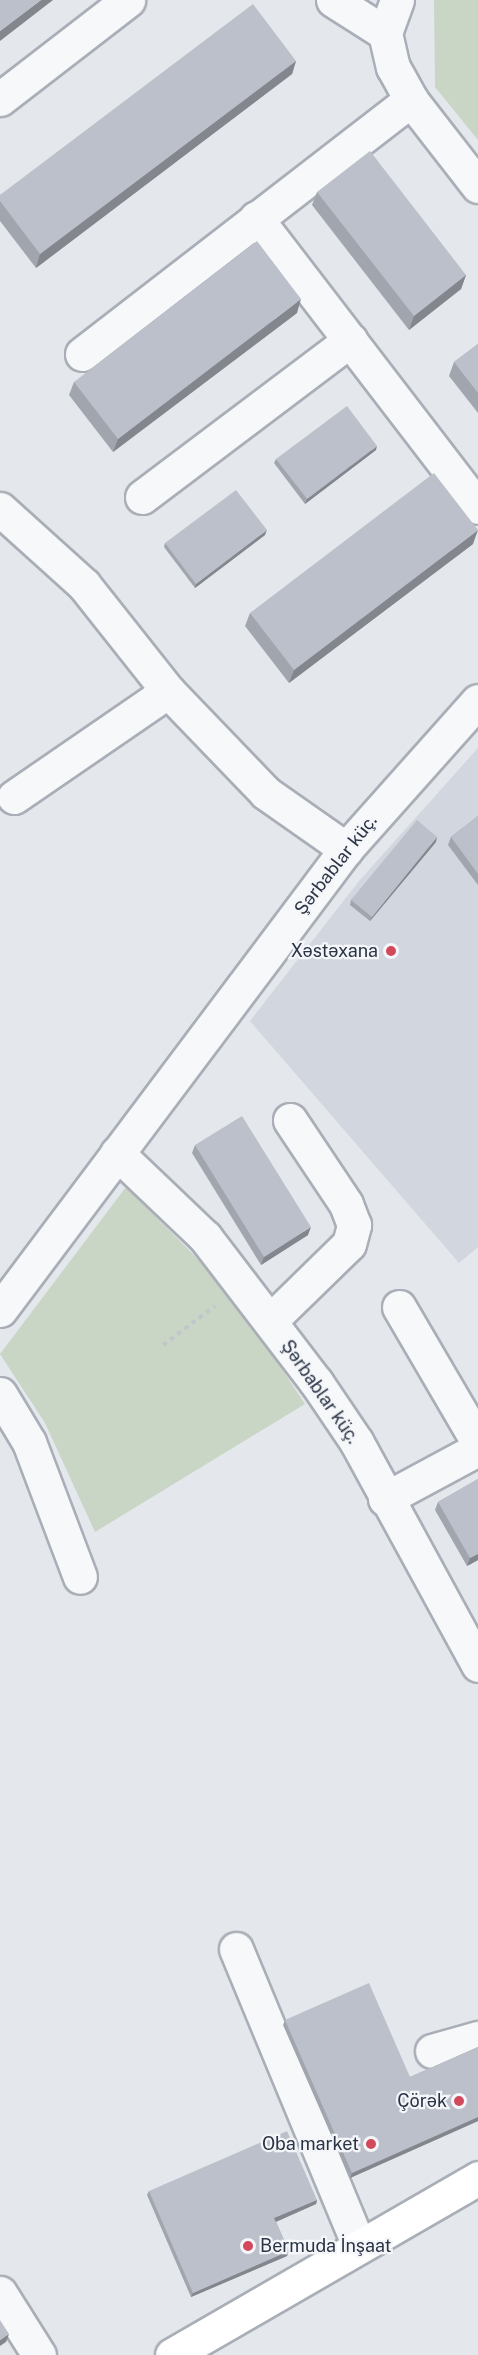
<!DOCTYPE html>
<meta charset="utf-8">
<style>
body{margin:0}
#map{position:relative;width:478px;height:2355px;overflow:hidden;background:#e4e7ec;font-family:"Public Sans",sans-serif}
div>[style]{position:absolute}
.built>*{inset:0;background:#d2d6de}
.green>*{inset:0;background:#c9d6c5}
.path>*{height:4px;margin-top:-2px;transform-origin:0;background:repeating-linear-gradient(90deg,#c2c5cb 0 4.5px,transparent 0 9px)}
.roads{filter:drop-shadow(2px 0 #a9aeb7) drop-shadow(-2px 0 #a9aeb7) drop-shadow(0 2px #a9aeb7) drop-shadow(0 -2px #a9aeb7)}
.minor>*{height:33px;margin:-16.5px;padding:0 16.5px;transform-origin:16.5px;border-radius:16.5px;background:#f7f8fa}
.major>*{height:33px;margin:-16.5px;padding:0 16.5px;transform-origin:16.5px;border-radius:16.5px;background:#fff}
.wall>*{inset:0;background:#a1a5ae}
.shaded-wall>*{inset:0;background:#83868d}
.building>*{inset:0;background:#bbc0ca}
.dots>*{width:16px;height:16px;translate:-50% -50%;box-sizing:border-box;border:3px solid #f4f6f9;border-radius:50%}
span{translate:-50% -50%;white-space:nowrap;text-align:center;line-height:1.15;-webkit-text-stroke:4.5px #f4f6f9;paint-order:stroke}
.street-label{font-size:18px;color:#2b3445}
.poi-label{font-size:18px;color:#2b3445}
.right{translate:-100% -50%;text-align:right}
.left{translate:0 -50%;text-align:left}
</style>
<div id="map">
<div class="built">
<div style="clip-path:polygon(478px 748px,478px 1247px,459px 1263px,250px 1021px,359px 881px)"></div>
</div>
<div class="green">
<div style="clip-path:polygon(434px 0,478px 0,478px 140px,435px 87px)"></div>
<div style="clip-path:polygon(126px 1187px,198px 1259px,258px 1333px,305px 1404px,95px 1532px,45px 1423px,0 1354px)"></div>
</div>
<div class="path">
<div style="left:163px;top:1345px;width:65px;rotate:-36.9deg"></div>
</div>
<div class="roads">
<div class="minor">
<div style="left:333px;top:0;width:62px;rotate:32.4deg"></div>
<div style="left:385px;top:33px;width:35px;rotate:77deg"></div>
<div style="left:393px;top:67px;width:38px;rotate:61deg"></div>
<div style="left:411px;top:100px;width:109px;rotate:52.1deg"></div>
<div style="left:385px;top:33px;width:35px;rotate:-70deg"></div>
<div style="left:0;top:99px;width:162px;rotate:-37.7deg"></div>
<div style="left:256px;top:218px;width:364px;rotate:52.5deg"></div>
<div style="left:82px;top:354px;width:416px;rotate:-37.7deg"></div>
<div style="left:142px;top:497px;width:261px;rotate:-37deg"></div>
<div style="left:0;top:509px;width:113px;rotate:42.1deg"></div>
<div style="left:84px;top:585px;width:135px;rotate:51.6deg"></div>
<div style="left:168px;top:691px;width:141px;rotate:46.1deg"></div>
<div style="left:266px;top:793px;width:98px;rotate:35deg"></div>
<div style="left:14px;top:797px;width:187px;rotate:-34.5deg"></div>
<div style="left:117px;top:1153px;width:122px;rotate:43.7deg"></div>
<div style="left:205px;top:1237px;width:183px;rotate:52.6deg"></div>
<div style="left:316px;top:1382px;width:71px;rotate:55.9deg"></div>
<div style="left:356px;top:1441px;width:255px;rotate:61.4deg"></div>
<div style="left:399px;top:1307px;width:156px;rotate:59.7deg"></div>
<div style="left:0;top:1310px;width:576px;rotate:-53.11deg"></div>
<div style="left:346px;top:849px;width:198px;rotate:-48.3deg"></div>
<div style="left:270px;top:1321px;width:110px;rotate:-44.3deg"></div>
<div style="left:349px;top:1244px;width:20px;rotate:-75deg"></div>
<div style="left:354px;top:1225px;width:22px;rotate:-111deg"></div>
<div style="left:346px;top:1204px;width:101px;rotate:-123.7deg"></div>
<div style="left:0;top:1394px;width:56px;rotate:58.9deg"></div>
<div style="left:29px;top:1442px;width:144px;rotate:69.3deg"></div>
<div style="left:385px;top:1499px;width:106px;rotate:-28.3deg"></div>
<div style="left:236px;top:1949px;width:321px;rotate:67.5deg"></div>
<div style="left:432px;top:2051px;width:48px;rotate:-15.8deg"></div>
<div style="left:0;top:2293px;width:73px;rotate:57.8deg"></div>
</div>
<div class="major">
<div style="left:172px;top:2355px;width:354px;rotate:-30deg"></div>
</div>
</div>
<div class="wall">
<div style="clip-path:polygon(296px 61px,292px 74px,36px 268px,0 221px,0 195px)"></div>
<div style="clip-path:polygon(317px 192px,466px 275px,461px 289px,409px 330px,312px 205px)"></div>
<div style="clip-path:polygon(297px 313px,113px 452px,69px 395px,74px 382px)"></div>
<div style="clip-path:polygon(478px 344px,478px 413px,449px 376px,454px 362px)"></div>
<div style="clip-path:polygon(376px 450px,305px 504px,274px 463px,276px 459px)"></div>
<div style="clip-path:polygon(265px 535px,195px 588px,164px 547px,165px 543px)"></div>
<div style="clip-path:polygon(473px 544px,289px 683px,245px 626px,250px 613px)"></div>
<div style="clip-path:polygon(478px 816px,478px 885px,448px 845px,451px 837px)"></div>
<div style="clip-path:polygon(436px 842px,370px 921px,350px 905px,351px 900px)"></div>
<div style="clip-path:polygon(195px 1145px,308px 1235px,261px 1265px,192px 1153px)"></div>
<div style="clip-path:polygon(478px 1479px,478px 1560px,467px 1566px,435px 1510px,438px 1502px)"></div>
<div style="clip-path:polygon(285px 2020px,410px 2077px,478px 2047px,478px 2121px,350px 2178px,283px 2025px)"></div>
<div style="clip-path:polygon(149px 2191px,317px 2200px,316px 2204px,276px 2222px,289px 2251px,287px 2256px,191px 2297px,147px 2195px)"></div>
</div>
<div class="shaded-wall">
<div style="clip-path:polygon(41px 0,53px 0,0 41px,0 31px)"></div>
<div style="clip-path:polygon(296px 61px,292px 74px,36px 268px,40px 254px)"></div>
<div style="clip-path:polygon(466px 275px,461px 289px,409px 330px,414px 316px)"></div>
<div style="clip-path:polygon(301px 299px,297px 313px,113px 452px,118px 439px)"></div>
<div style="clip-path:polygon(377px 446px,376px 450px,305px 504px,307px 499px)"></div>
<div style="clip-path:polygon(267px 530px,265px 535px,195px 588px,196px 584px)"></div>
<div style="clip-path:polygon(478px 530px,473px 544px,289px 683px,294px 670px)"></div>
<div style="clip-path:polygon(437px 837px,436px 842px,370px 921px,372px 917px)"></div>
<div style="clip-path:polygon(311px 1227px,308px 1235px,261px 1265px,264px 1257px)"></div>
<div style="clip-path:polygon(478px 1554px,478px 1560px,467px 1566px,470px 1558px)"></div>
<div style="clip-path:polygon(478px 2117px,478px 2121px,350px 2178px,352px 2173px)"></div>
<div style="clip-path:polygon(317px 2200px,316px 2204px,273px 2223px,274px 2218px)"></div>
<div style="clip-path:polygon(289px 2251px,287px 2256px,191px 2297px,193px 2293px)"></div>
<div style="clip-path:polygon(9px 2334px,6px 2342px,0 2346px,0 2340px)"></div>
</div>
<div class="building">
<div style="clip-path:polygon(0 0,41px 0,0 31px)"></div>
<div style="clip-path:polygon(253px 4px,296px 61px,40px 254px,0 201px,0 195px)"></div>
<div style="clip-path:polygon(370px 151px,466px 275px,414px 316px,317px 192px)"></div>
<div style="clip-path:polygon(257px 241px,301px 299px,118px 439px,74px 382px)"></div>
<div style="clip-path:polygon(478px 344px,478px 393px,454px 362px)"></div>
<div style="clip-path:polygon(347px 406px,377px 446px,307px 499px,276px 459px)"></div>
<div style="clip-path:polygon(434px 473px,478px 530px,294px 670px,250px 613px)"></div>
<div style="clip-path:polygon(236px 490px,267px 530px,196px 584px,165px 543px)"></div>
<div style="clip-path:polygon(478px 816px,478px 874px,451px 837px)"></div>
<div style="clip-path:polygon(417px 820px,437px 837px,372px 917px,351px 900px)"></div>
<div style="clip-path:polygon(242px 1116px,311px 1227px,264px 1257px,195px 1145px)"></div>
<div style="clip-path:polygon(478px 1479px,478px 1554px,470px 1558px,438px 1502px)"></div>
<div style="clip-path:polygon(369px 1983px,410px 2077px,478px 2047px,478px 2117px,352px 2173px,285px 2020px)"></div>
<div style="clip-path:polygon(287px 2131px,317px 2200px,274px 2218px,289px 2251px,193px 2293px,149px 2191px)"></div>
<div style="clip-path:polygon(0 2320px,9px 2334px,0 2340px)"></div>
</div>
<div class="dots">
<div style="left:391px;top:951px;background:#d1495b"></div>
<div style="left:459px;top:2101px;background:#d1495b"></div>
<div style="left:371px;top:2144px;background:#d1495b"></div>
<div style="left:248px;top:2246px;background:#d1495b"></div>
</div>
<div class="street-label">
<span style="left:336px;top:865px;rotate:-52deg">Şərbablar küç.</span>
<span style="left:320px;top:1392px;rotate:55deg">Şərbablar küç.</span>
</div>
<div class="poi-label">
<span class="right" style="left:378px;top:951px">Xəstəxana</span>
<span class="right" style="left:447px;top:2101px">Çörək</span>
<span class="right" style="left:359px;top:2144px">Oba market</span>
<span class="left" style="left:260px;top:2246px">Bermuda İnşaat</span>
</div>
</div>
